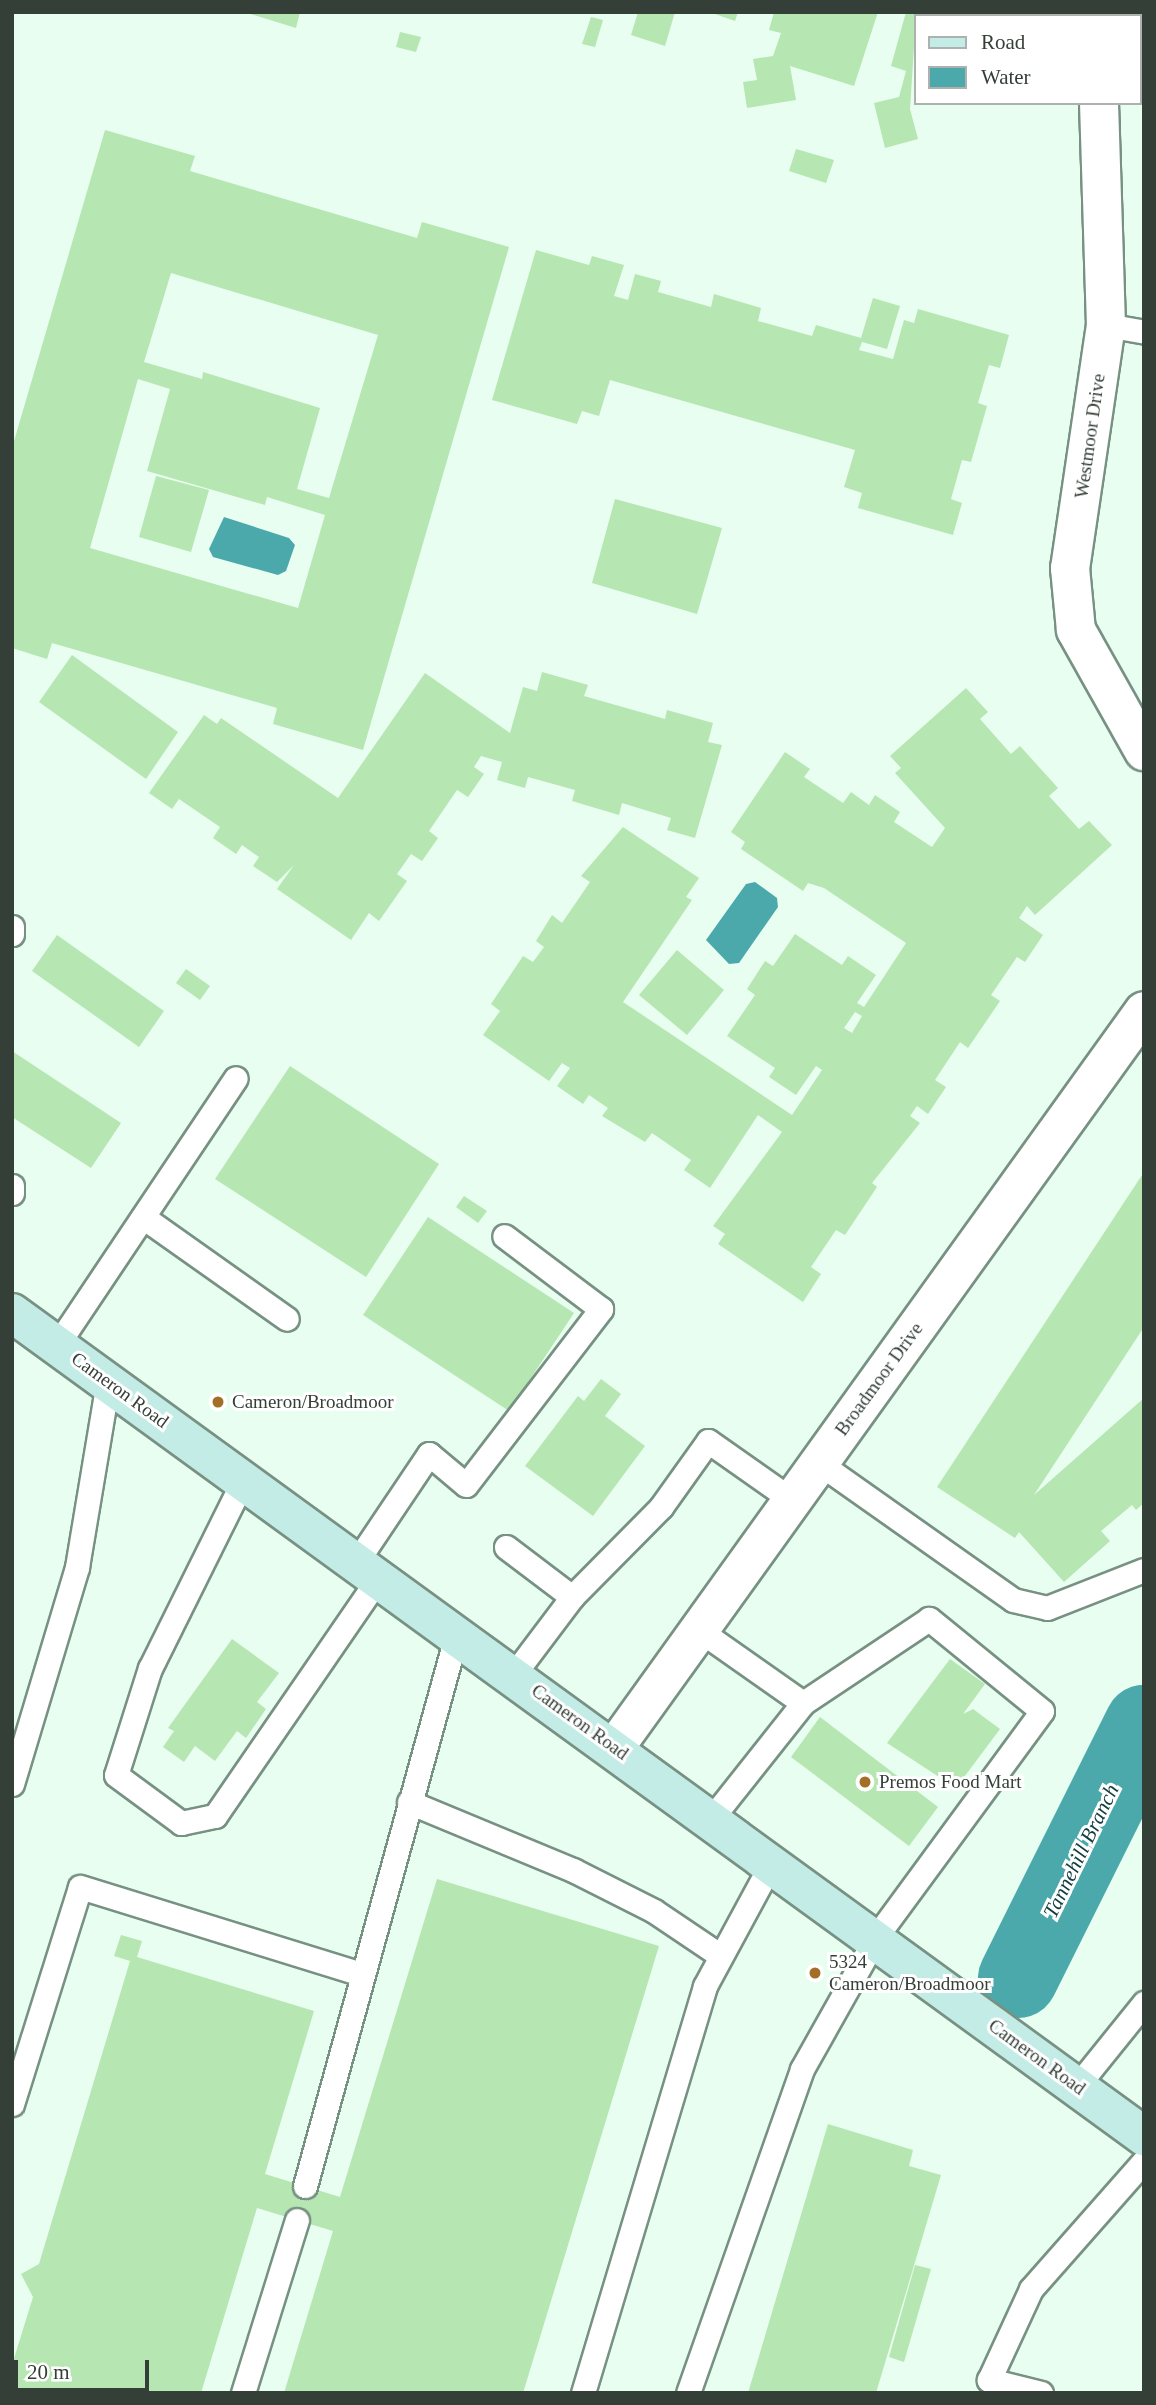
<!DOCTYPE html>
<style>
body{margin:0}
#map{position:relative;width:1156px;height:2405px;overflow:hidden;background:#e8fef1;font-family:"Times New Roman",serif}
div>[style]{position:absolute}
.water>*{inset:0;background:#4ca9ab}
.river>*{height:80px;margin:-40px;padding:0 40px;transform-origin:40px;border-radius:40px;background:#4ca9ab}
.building>*{inset:0;background:#b6e6b1}
.roads{filter:drop-shadow(2px 0 #779183) drop-shadow(-2px 0 #779183) drop-shadow(0 2px #779183) drop-shadow(0 -2px #779183)}
.service>*{height:23px;margin:-11.5px;padding:0 11.5px;transform-origin:11.5px;border-radius:11.5px;background:#fff}
.minor>*{height:38px;margin:-19px;padding:0 19px;transform-origin:19px;border-radius:19px;background:#fff}
.secondary>*{height:38px;margin:-19px;padding:0 19px;transform-origin:19px;border-radius:19px;background:#c4ece6}
.dots>*{width:19px;height:19px;translate:-50% -50%;box-sizing:border-box;border:4px solid #fff;border-radius:50%}
span{translate:-50% -50%;white-space:nowrap;text-align:center;line-height:1.15;-webkit-text-stroke:6px #fff;paint-order:stroke}
.street-label{font-size:19px;color:#343f38}
.poi-label{font-size:19px;color:#343f38}
.left{translate:0 -50%;text-align:left}
.water-label{font-size:21px;color:#113d3e;font-style:italic}
.frame{position:absolute;inset:0;border:14px solid #343f38;pointer-events:none}
.legend{position:absolute;left:914px;top:14px;width:228px;height:91px;box-sizing:border-box;background:#fff;border:2px solid #aeb2af;margin:0;padding:9px 12px;list-style:none;font-size:21px;color:#343f38}
.legend li{display:flex;align-items:center;gap:14px;height:35px}
.legend b{width:35px;border:2px solid #aeb2af}
.scale{position:absolute;left:14px;top:2360px;width:135px;height:32px;box-sizing:border-box;border:4px solid #343f38;border-top:0;padding-left:9px;font-size:21px;line-height:24px;white-space:nowrap;color:#343f38;-webkit-text-stroke:5px #fff;paint-order:stroke}
</style>
<div id="map">
<div class="water">
<div style="clip-path:polygon(224px 517px,289px 538px,295px 545px,286px 571px,278px 575px,213px 557px,209px 549px)"></div>
<div style="clip-path:polygon(755px 882px,777px 898px,778px 907px,739px 963px,729px 964px,706px 940px,746px 884px)"></div>
</div>
<div class="river">
<div style="left:1018px;top:1978px;width:283px;rotate:-63.5deg"></div>
</div>
<div class="building">
<div style="clip-path:polygon(244px 12px,300px 12px,296px 28px)"></div>
<div style="clip-path:polygon(638px 12px,675px 12px,665px 46px,631px 35px)"></div>
<div style="clip-path:polygon(709px 12px,738px 12px,735px 21px)"></div>
<div style="clip-path:polygon(774px 12px,878px 12px,854px 86px,790px 66px,796px 100px,747px 108px,743px 82px,757px 80px,753px 59px,773px 56px,781px 33px,769px 30px)"></div>
<div style="clip-path:polygon(906px 12px,940px 15px,916px 16px,910px 109px,918px 139px,885px 148px,874px 103px,899px 97px,906px 71px,891px 66px)"></div>
<div style="clip-path:polygon(953px 12px,979px 12px,988px 15px,952px 16px)"></div>
<div style="clip-path:polygon(591px 17px,603px 20px,595px 47px,582px 44px)"></div>
<div style="clip-path:polygon(400px 32px,421px 37px,416px 52px,396px 47px)"></div>
<div style="clip-path:polygon(evenodd,105px 130px,195px 156px,190px 171px,417px 238px,422px 222px,509px 247px,363px 750px,273px 724px,277px 708px,52px 643px,47px 659px,12px 648px,12px 448px,105px 130px,171px 273px,378px 335px,329px 498px,297px 489px,320px 408px,203px 372px,202px 379px,144px 362px,171px 273px,105px 130px,138px 379px,170px 389px,147px 471px,265px 505px,267px 497px,325px 515px,298px 608px,90px 548px,138px 379px)"></div>
<div style="clip-path:polygon(796px 149px,834px 160px,826px 183px,789px 171px)"></div>
<div style="clip-path:polygon(536px 250px,589px 265px,592px 256px,624px 265px,614px 296px,628px 300px,635px 274px,661px 281px,658px 292px,711px 307px,714px 294px,761px 308px,758px 321px,812px 336px,816px 325px,861px 338px,873px 298px,900px 306px,887px 349px,862px 342px,859px 350px,893px 359px,904px 320px,914px 323px,918px 309px,1009px 335px,1000px 368px,989px 365px,978px 403px,987px 406px,971px 462px,962px 460px,951px 499px,962px 503px,953px 535px,858px 508px,862px 493px,844px 487px,855px 450px,610px 380px,599px 416px,582px 411px,577px 424px,492px 400px)"></div>
<div style="clip-path:polygon(156px 476px,209px 490px,191px 552px,139px 537px)"></div>
<div style="clip-path:polygon(615px 499px,722px 528px,697px 614px,592px 583px)"></div>
<div style="clip-path:polygon(72px 655px,178px 732px,146px 779px,39px 702px)"></div>
<div style="clip-path:polygon(542px 672px,588px 685px,584px 696px,665px 719px,667px 710px,713px 723px,708px 742px,722px 745px,695px 838px,667px 830px,671px 818px,622px 803px,619px 815px,572px 801px,575px 790px,528px 777px,525px 788px,497px 780px,502px 762px,481px 756px,474px 767px,484px 774px,468px 797px,457px 790px,429px 831px,438px 838px,422px 861px,411px 854px,397px 874px,407px 881px,379px 921px,369px 913px,351px 940px,277px 889px,294px 865px,277px 882px,253px 866px,259px 857px,242px 845px,236px 854px,213px 838px,220px 827px,179px 799px,172px 809px,149px 793px,204px 715px,217px 724px,221px 718px,338px 798px,425px 673px,510px 733px,523px 687px,537px 691px)"></div>
<div style="clip-path:polygon(evenodd,966px 688px,988px 712px,980px 719px,1011px 754px,1020px 746px,1058px 788px,1049px 796px,1079px 829px,1089px 821px,1112px 845px,1035px 915px,1027px 906px,1019px 918px,1043px 935px,1025px 962px,1017px 957px,991px 995px,1000px 1001px,968px 1048px,960px 1042px,935px 1080px,946px 1087px,928px 1114px,917px 1106px,910px 1116px,920px 1123px,872px 1183px,877px 1187px,845px 1235px,836px 1230px,811px 1267px,821px 1274px,803px 1302px,718px 1244px,725px 1234px,713px 1226px,782px 1132px,758px 1115px,710px 1188px,684px 1170px,691px 1160px,652px 1133px,645px 1142px,602px 1116px,608px 1108px,589px 1095px,583px 1104px,557px 1086px,570px 1068px,562px 1063px,549px 1081px,483px 1035px,500px 1011px,491px 1004px,523px 956px,533px 962px,544px 947px,536px 941px,552px 915px,562px 923px,590px 882px,581px 876px,623px 827px,699px 878px,686px 897px,692px 900px,623px 1002px,792px 1115px,822px 1070px,816px 1066px,796px 1095px,769px 1077px,775px 1068px,727px 1036px,755px 995px,747px 989px,765px 961px,773px 966px,795px 934px,842px 965px,848px 956px,876px 975px,857px 1003px,864px 1007px,906px 943px,824px 888px,808px 883px,803px 891px,741px 849px,745px 842px,731px 832px,785px 752px,810px 769px,804px 777px,843px 803px,851px 792px,869px 805px,875px 795px,900px 812px,894px 822px,932px 847px,945px 828px,895px 773px,901px 768px,890px 756px,966px 688px,855px 1012px,862px 1016px,852px 1033px,844px 1028px,855px 1012px)"></div>
<div style="clip-path:polygon(57px 935px,164px 1011px,139px 1047px,32px 971px)"></div>
<div style="clip-path:polygon(677px 950px,724px 990px,687px 1035px,639px 995px)"></div>
<div style="clip-path:polygon(186px 969px,210px 986px,200px 1000px,176px 983px)"></div>
<div style="clip-path:polygon(12px 1051px,121px 1123px,91px 1168px,12px 1117px)"></div>
<div style="clip-path:polygon(290px 1066px,439px 1164px,366px 1277px,215px 1179px)"></div>
<div style="clip-path:polygon(1144px 1172px,1144px 1327px,1034px 1495px,1144px 1398px,1144px 1503px,1136px 1510px,1132px 1505px,1101px 1531px,1110px 1541px,1064px 1582px,1019px 1532px,1015px 1538px,937px 1487px)"></div>
<div style="clip-path:polygon(464px 1196px,487px 1211px,478px 1223px,456px 1207px)"></div>
<div style="clip-path:polygon(428px 1217px,574px 1313px,509px 1411px,363px 1315px)"></div>
<div style="clip-path:polygon(601px 1379px,621px 1394px,605px 1416px,645px 1446px,593px 1516px,525px 1466px,578px 1396px,584px 1401px)"></div>
<div style="clip-path:polygon(232px 1639px,279px 1673px,257px 1702px,266px 1709px,246px 1738px,237px 1731px,215px 1761px,195px 1746px,184px 1762px,163px 1747px,174px 1731px,168px 1728px)"></div>
<div style="clip-path:polygon(950px 1659px,985px 1684px,963px 1714px,973px 1709px,1000px 1729px,956px 1788px,887px 1743px)"></div>
<div style="clip-path:polygon(820px 1717px,938px 1807px,909px 1846px,791px 1757px)"></div>
<div style="clip-path:polygon(437px 1879px,659px 1946px,523px 2393px,284px 2393px,333px 2231px,257px 2208px,201px 2393px,12px 2393px,12px 2365px,33px 2297px,21px 2274px,39px 2264px,130px 1961px,114px 1956px,121px 1935px,142px 1941px,137px 1957px,314px 2011px,265px 2174px,340px 2197px)"></div>
<div style="clip-path:polygon(828px 2124px,913px 2150px,909px 2166px,941px 2175px,876px 2393px,748px 2393px)"></div>
<div style="clip-path:polygon(915px 2265px,931px 2269px,904px 2362px,889px 2357px)"></div>
</div>
<div class="roads">
<div class="service">
<div style="left:1106px;top:325px;width:39px;rotate:10deg"></div>
<div style="left:12px;top:927px;width:7px;rotate:90deg"></div>
<div style="left:12px;top:1186px;width:7px;rotate:90deg"></div>
<div style="left:143px;top:1217px;width:176px;rotate:35.3deg"></div>
<div style="left:57px;top:1345px;width:321px;rotate:-56.2deg"></div>
<div style="left:819px;top:1463px;width:237px;rotate:35.2deg"></div>
<div style="left:1013px;top:1600px;width:35px;rotate:13deg"></div>
<div style="left:1047px;top:1608px;width:104px;rotate:-21.4deg"></div>
<div style="left:244px;top:1479px;width:211px;rotate:116.4deg"></div>
<div style="left:150px;top:1668px;width:112px;rotate:107.6deg"></div>
<div style="left:116px;top:1775px;width:81px;rotate:36.4deg"></div>
<div style="left:181px;top:1823px;width:35px;rotate:-12deg"></div>
<div style="left:215px;top:1816px;width:290px;rotate:-55.5deg"></div>
<div style="left:506px;top:1547px;width:83px;rotate:37.1deg"></div>
<div style="left:357px;top:1561px;width:129px;rotate:-56.1deg"></div>
<div style="left:429px;top:1454px;width:48px;rotate:40deg"></div>
<div style="left:466px;top:1485px;width:222px;rotate:-52.5deg"></div>
<div style="left:601px;top:1309px;width:121px;rotate:-143deg"></div>
<div style="left:699px;top:1630px;width:127px;rotate:35.1deg"></div>
<div style="left:514px;top:1674px;width:96px;rotate:-53deg"></div>
<div style="left:572px;top:1597px;width:127px;rotate:-45.3deg"></div>
<div style="left:661px;top:1507px;width:81px;rotate:-54.5deg"></div>
<div style="left:708px;top:1441px;width:103px;rotate:35.1deg"></div>
<div style="left:12px;top:1784px;width:227px;rotate:-73.3deg"></div>
<div style="left:77px;top:1567px;width:188px;rotate:-80.5deg"></div>
<div style="left:409px;top:1802px;width:178px;rotate:22.5deg"></div>
<div style="left:573px;top:1870px;width:91px;rotate:26.8deg"></div>
<div style="left:654px;top:1911px;width:77px;rotate:33.9deg"></div>
<div style="left:1077px;top:2086px;width:107px;rotate:-51.1deg"></div>
<div style="left:12px;top:2104px;width:227px;rotate:-72.6deg"></div>
<div style="left:80px;top:1887px;width:294px;rotate:17.2deg"></div>
<div style="left:305px;top:2186px;width:574px;rotate:-74.63deg"></div>
<div style="left:243px;top:2393px;width:181px;rotate:-72.7deg"></div>
<div style="left:583px;top:2393px;width:425px;rotate:-73.3deg"></div>
<div style="left:705px;top:1986px;width:141px;rotate:-61.6deg"></div>
<div style="left:688px;top:2393px;width:343px;rotate:-70.6deg"></div>
<div style="left:802px;top:2069px;width:151px;rotate:-60.7deg"></div>
<div style="left:876px;top:1937px;width:280px;rotate:-53.7deg"></div>
<div style="left:1042px;top:1711px;width:146px;rotate:-140.8deg"></div>
<div style="left:929px;top:1619px;width:151px;rotate:146.3deg"></div>
<div style="left:803px;top:1703px;width:147px;rotate:128.4deg"></div>
<div style="left:1041px;top:2393px;width:54px;rotate:-166deg"></div>
<div style="left:989px;top:2380px;width:100px;rotate:-65.2deg"></div>
<div style="left:1031px;top:2289px;width:171px;rotate:-48.6deg"></div>
</div>
<div class="minor">
<div style="left:1095px;top:12px;width:4px;rotate:90deg"></div>
<div style="left:1099px;top:103px;width:222px;rotate:88.2deg"></div>
<div style="left:1106px;top:325px;width:246px;rotate:98.4deg"></div>
<div style="left:1070px;top:568px;width:62px;rotate:84.5deg"></div>
<div style="left:1076px;top:630px;width:139px;rotate:60.7deg"></div>
<div style="left:615px;top:1747px;width:906px;rotate:-54.29deg"></div>
</div>
<div class="secondary">
<div style="left:12px;top:1313px;width:1400px;rotate:36.02deg"></div>
</div>
</div>
<div class="dots">
<div style="left:218px;top:1402px;background:#a46e28"></div>
<div style="left:865px;top:1782px;background:#a46e28"></div>
<div style="left:815px;top:1973px;background:#a46e28"></div>
</div>
<div class="street-label">
<span style="left:1090px;top:436px;rotate:-82deg">Westmoor Drive</span>
<span style="left:879px;top:1379px;rotate:-54deg">Broadmoor Drive</span>
<span style="left:120px;top:1390px;rotate:36deg">Cameron Road</span>
<span style="left:580px;top:1722px;rotate:36deg">Cameron Road</span>
<span style="left:1037px;top:2057px;rotate:36deg">Cameron Road</span>
</div>
<div class="poi-label">
<span class="left" style="left:232px;top:1402px">Cameron/Broadmoor</span>
<span class="left" style="left:879px;top:1782px">Premos Food Mart</span>
<span class="left" style="left:829px;top:1973px">5324<br>Cameron/Broadmoor</span>
</div>
<div class="water-label">
<span style="left:1081px;top:1851px;rotate:-64deg">Tannehill Branch</span>
</div>
<div class="frame"></div>
<ul class="legend">
<li><b style="height:9px;background:#c4ece6"></b>Road</li>
<li><b style="height:19px;background:#4ca9ab"></b>Water</li>
</ul>
<div class="scale">20 m</div>
</div>
